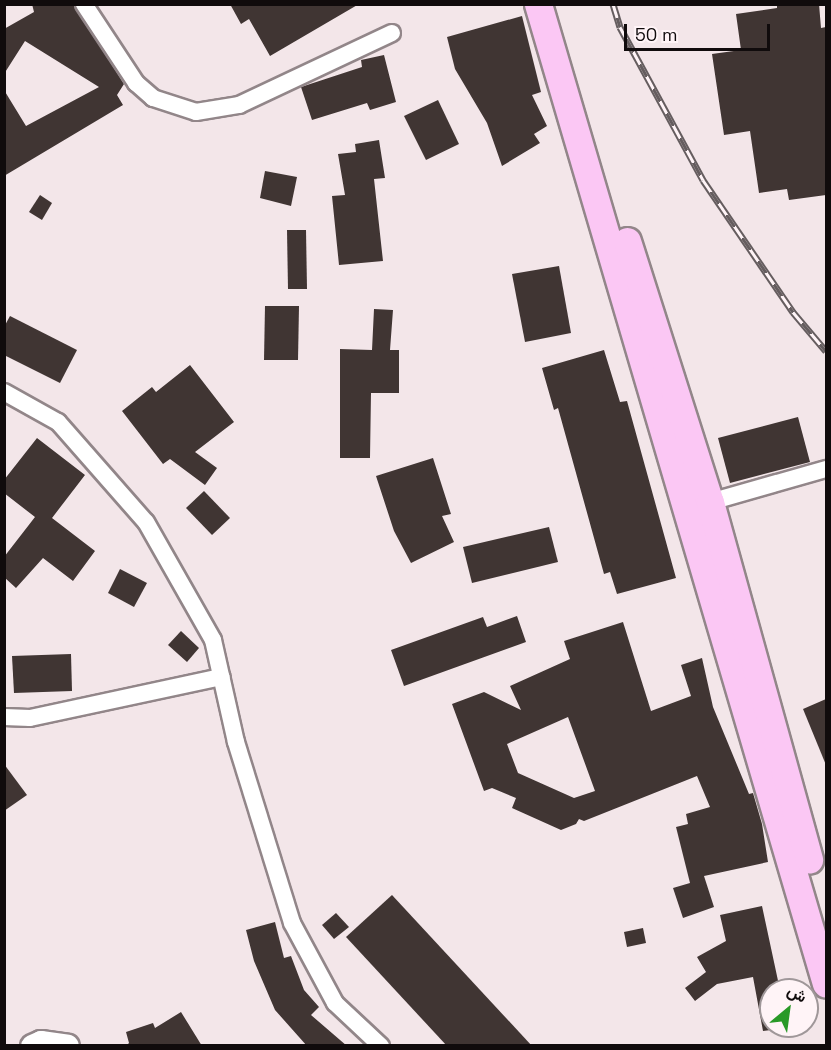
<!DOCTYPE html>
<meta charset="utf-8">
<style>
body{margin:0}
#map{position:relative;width:831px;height:1050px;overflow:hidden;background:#f3e6e9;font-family:"Space Grotesk",Vazirmatn,sans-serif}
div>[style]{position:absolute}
.building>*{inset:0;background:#403533}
.roads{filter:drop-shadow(2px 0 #928689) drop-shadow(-2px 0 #928689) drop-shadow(0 2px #928689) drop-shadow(0 -2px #928689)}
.minor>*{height:16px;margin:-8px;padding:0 8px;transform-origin:8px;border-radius:8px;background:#fff}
.secondary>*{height:22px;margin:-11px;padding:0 11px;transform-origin:11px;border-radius:11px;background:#fff}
.trunk>*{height:27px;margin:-13.5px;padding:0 13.5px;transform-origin:13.5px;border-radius:13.5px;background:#fbc7f4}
.rail>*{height:7px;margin-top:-3.5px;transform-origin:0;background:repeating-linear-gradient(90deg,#fff4f7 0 14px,#655d5f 0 28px);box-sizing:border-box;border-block:2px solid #655d5f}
span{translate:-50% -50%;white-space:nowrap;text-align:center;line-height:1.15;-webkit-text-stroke:6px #fff4f7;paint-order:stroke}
.frame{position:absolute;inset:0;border:6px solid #100b0c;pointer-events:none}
.north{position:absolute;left:759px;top:978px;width:60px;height:60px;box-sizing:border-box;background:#fff4f7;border:2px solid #9f9799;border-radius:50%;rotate:29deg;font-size:16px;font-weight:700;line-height:24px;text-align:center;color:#100b0c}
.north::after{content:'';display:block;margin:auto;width:21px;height:27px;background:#299927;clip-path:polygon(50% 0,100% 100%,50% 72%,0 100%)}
.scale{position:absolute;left:624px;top:24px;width:146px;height:27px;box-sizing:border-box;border:3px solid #100b0c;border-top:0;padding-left:8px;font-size:18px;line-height:21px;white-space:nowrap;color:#100b0c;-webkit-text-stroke:4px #fff4f7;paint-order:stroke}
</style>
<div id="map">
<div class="building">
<div style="clip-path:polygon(32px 4px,74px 4px,124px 84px,117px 95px,123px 105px,4px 176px,4px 90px,26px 126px,99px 87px,25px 41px,4px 74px,4px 29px,34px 12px)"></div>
<div style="clip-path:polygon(230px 4px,359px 4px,270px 56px,249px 19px,241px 24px)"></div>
<div style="clip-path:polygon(777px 4px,819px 4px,821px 28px,826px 27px,826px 195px,789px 200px,787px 189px,759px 193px,750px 131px,724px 135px,712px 54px,741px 50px,736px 14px,777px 8px)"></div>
<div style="clip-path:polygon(522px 16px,541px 92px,532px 95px,547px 126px,534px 134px,540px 143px,502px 166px,487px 123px,455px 69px,447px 37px)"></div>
<div style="clip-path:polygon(384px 55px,396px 102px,370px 110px,367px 103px,312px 120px,301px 87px,362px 67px,361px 60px)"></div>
<div style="clip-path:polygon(438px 100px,459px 144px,426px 160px,404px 116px)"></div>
<div style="clip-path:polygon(379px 140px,385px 178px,374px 179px,383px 261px,339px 265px,332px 196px,345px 195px,338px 154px,356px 152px,355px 144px)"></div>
<div style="clip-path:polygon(265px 171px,297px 177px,291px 206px,260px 198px)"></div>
<div style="clip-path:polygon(40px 195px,52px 203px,42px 220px,29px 212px)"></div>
<div style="clip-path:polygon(287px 230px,306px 230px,307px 289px,288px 289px)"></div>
<div style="clip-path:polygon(559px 266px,571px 333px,525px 342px,512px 274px)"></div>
<div style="clip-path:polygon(265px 306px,299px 306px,298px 360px,264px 360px)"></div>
<div style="clip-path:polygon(374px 309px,393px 310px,390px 350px,399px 350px,399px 393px,371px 393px,370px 458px,340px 458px,340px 349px,372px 350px)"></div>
<div style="clip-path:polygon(10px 316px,77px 350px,60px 383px,4px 355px,4px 327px)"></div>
<div style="clip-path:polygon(604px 350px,620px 402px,627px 401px,676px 578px,617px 594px,610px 572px,604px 574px,558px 408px,554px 410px,542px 368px)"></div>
<div style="clip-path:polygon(190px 365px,234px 422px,195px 452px,217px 468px,205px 485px,170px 459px,163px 464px,122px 411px,152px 387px,156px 392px)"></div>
<div style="clip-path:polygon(798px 417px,810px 462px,730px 483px,718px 438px)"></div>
<div style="clip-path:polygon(37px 438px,85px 475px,52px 518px,95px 551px,73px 581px,43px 558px,16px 588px,4px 577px,4px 557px,35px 517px,4px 493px,4px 480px)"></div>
<div style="clip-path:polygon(433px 458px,451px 514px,442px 516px,454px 542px,411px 563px,394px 531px,376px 476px)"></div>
<div style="clip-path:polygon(204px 491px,230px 518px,212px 535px,186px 508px)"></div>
<div style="clip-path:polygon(549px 527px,558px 562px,472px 583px,463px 547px)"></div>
<div style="clip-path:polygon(120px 569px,147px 583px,134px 607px,108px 593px)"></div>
<div style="clip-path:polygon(517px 616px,526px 642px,404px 686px,391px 650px,483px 617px,487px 627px)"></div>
<div style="clip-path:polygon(evenodd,623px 622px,651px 711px,691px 696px,681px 665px,702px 658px,713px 707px,749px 794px,753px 793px,762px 824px,768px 862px,704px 876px,714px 907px,683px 918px,673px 888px,690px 883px,676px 827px,688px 824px,686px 814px,710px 807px,697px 776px,584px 821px,579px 819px,576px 824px,561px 830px,512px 808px,516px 798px,492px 788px,484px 791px,452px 704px,484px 692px,521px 710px,510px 686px,570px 659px,564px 641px,623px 622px,568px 717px,595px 791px,574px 798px,518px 773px,507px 744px,568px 717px)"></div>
<div style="clip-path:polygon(181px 631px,199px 648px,187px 662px,168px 645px)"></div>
<div style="clip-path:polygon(71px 654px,72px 691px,14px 693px,12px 656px)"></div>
<div style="clip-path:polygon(826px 699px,826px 765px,803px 709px)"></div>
<div style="clip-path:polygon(4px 764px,27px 795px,4px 811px)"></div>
<div style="clip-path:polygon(392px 895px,532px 1046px,447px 1046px,346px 937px)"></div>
<div style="clip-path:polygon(762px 906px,780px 990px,771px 990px,771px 1030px,763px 1031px,753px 977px,717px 984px,695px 1001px,685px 988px,706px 972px,697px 957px,726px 941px,720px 915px)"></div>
<div style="clip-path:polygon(336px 913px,349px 927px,334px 939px,322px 925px)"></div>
<div style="clip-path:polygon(275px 922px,284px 958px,291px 956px,304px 990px,319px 1007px,311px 1015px,347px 1046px,307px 1046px,275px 1010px,254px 961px,246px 930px)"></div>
<div style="clip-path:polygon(643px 928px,646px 943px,627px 947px,624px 932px)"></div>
<div style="clip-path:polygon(181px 1012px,202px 1046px,126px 1046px,129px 1043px,126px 1032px,153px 1023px,155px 1028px)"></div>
</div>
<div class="roads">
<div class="minor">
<div style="left:84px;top:4px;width:95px;rotate:56.6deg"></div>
<div style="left:136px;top:83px;width:23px;rotate:41deg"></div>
<div style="left:153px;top:98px;width:45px;rotate:18deg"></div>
<div style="left:196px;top:112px;width:44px;rotate:-9.2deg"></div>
<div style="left:239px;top:105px;width:169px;rotate:-25.2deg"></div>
<div style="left:4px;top:392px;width:62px;rotate:29.1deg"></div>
<div style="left:58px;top:422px;width:133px;rotate:48.7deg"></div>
<div style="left:146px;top:522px;width:136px;rotate:60.4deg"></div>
<div style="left:213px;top:640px;width:105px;rotate:77.3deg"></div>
<div style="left:236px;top:742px;width:189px;rotate:72.8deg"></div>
<div style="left:292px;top:923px;width:91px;rotate:61.7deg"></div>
<div style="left:335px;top:1003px;width:63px;rotate:43.1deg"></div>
<div style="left:710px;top:502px;width:121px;rotate:-15.9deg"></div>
<div style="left:4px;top:717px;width:26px;rotate:2deg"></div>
<div style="left:30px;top:718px;width:196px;rotate:-12.1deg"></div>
</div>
<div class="secondary">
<div style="left:32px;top:1046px;width:10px;rotate:-24deg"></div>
<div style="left:41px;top:1042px;width:27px;rotate:8deg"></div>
</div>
<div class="trunk">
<div style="left:538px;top:4px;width:1021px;rotate:73.62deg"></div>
<div style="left:627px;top:241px;width:274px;rotate:72.4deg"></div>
<div style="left:710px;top:502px;width:371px;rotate:74.5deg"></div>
</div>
</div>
<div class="rail">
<div style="left:613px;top:4px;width:24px;rotate:73deg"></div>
<div style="left:620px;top:27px;width:174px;rotate:61.5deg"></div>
<div style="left:703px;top:180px;width:160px;rotate:55.7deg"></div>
<div style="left:793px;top:312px;width:51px;rotate:49.8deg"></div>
</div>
<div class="frame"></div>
<div class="north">ش</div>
<div class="scale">50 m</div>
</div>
